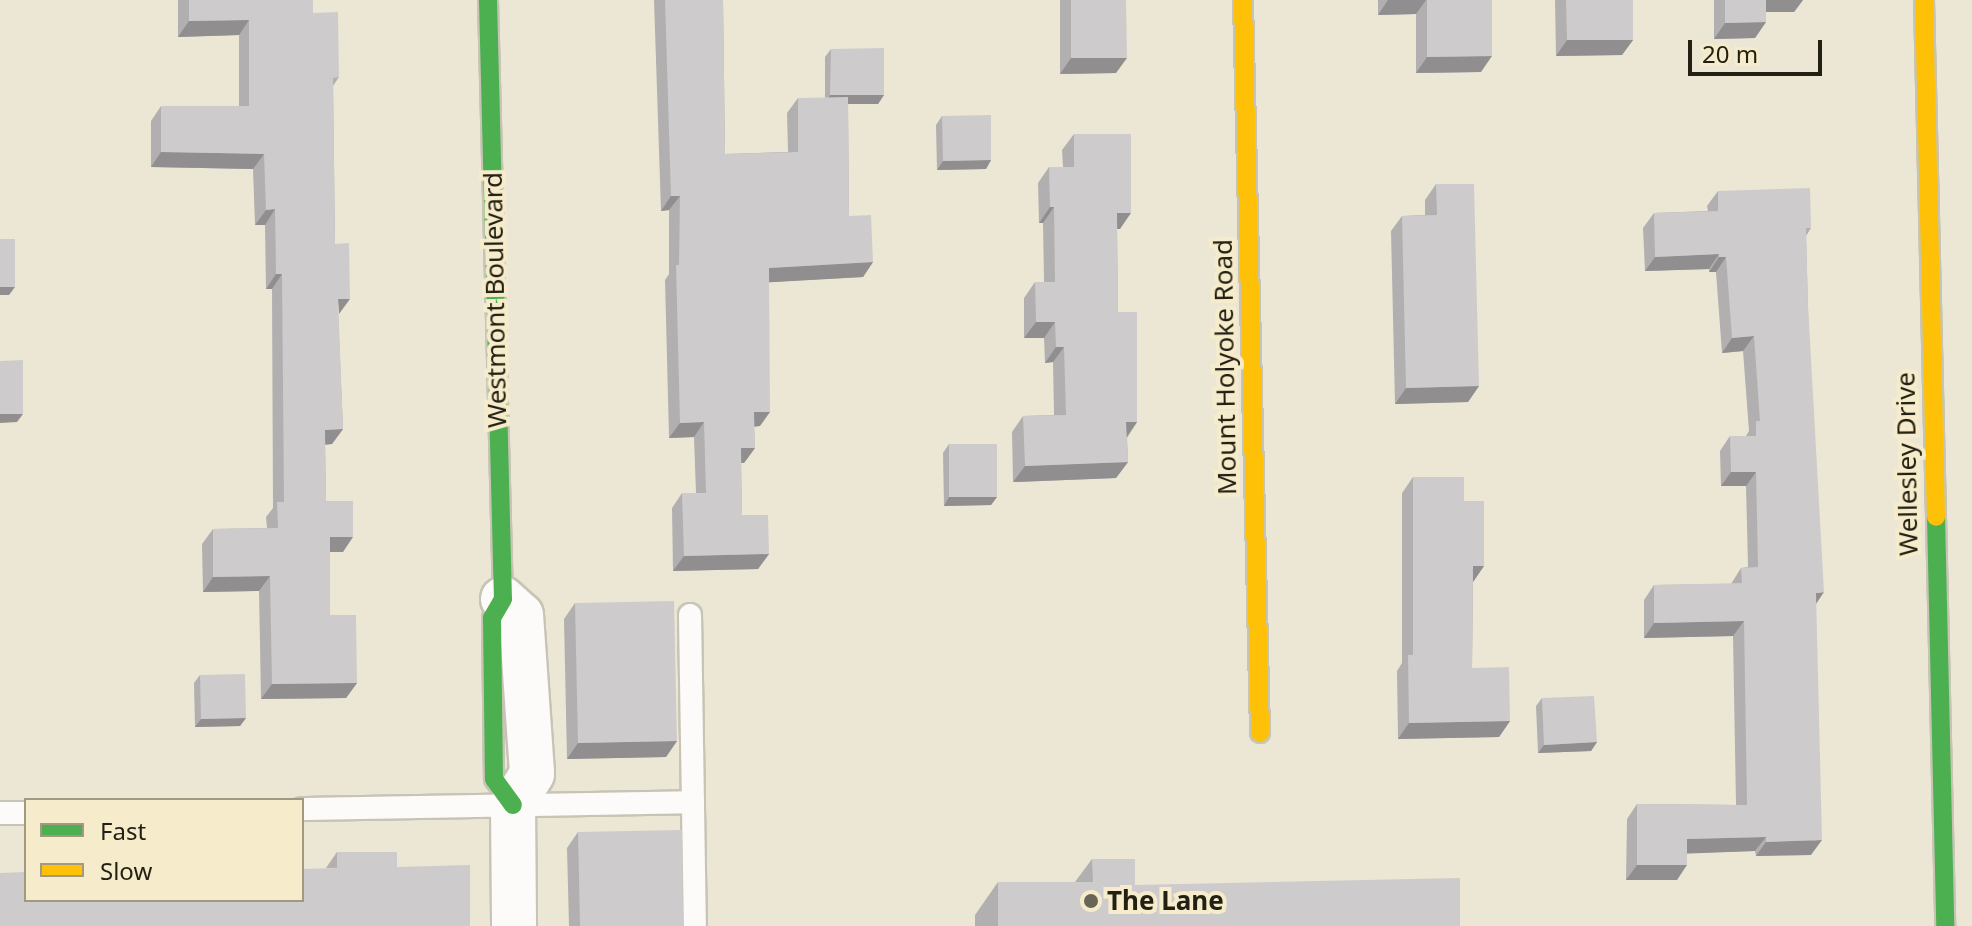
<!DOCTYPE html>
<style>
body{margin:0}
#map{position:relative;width:1972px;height:926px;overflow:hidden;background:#ece7d5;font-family:"Noto Sans",sans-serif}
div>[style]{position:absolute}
.roads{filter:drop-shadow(2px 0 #c7c4b6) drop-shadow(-2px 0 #c7c4b6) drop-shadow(0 2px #c7c4b6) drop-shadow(0 -2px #c7c4b6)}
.lane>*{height:22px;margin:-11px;padding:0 11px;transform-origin:11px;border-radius:11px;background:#fcfbf9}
.street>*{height:44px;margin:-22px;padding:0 22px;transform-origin:22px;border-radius:22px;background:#fcfbf9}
.fast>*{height:18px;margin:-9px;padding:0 9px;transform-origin:9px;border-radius:9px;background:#4caf50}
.slow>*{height:18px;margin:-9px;padding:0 9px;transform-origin:9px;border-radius:9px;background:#ffc107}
.wall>*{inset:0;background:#b1afaf}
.shaded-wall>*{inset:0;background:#908e8f}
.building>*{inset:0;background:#cecbcc}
.dots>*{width:22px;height:22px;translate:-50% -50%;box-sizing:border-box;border:4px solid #f6eccb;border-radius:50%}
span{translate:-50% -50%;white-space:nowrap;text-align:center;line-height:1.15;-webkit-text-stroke:8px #f6eccb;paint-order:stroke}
.street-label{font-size:26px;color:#221f13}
.poi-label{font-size:26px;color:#221f13;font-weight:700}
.left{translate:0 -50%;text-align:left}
.legend{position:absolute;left:24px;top:798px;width:280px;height:104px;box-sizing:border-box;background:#f6eccb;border:2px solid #a19a81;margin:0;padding:10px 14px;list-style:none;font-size:24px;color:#221f13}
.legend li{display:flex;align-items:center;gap:16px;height:40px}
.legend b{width:40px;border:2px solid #a19a81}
.scale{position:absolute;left:1688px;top:40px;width:134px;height:36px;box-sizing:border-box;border:4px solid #221f13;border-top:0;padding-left:10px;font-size:24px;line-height:28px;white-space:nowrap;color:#221f13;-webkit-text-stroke:6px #f6eccb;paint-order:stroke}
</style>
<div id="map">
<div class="roads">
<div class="lane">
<div style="left:690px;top:615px;width:311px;rotate:89.1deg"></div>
<div style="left:302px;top:809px;width:391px;rotate:-1deg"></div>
<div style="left:0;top:813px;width:26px"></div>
</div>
<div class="street">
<div style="left:503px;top:599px;width:24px;rotate:42deg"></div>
<div style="left:521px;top:615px;width:159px;rotate:86deg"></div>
<div style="left:532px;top:774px;width:36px;rotate:122deg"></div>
<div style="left:513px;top:805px;width:121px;rotate:89.5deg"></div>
</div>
<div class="fast">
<div style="left:488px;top:0;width:599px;rotate:88.57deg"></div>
<div style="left:503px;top:599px;width:22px;rotate:120deg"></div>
<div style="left:492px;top:618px;width:161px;rotate:89.3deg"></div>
<div style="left:494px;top:779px;width:32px;rotate:54deg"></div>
<div style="left:1936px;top:517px;width:409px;rotate:88.7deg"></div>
</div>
<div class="slow">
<div style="left:1243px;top:0;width:733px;rotate:88.67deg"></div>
<div style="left:1924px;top:0;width:517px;rotate:88.67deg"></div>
</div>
</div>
<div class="wall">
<div style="clip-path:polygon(178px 0,313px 0,313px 13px,339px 77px,333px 86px,335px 244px,343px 429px,332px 444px,325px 445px,326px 501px,343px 552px,330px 552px,330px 615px,357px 683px,346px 698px,261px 699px,259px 591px,203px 592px,202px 544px,213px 529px,267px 528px,266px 517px,273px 508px,272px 289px,266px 289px,265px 225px,255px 225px,253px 169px,151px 167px,151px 121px,161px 106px,239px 106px,239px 35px,178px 37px)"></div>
<div style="clip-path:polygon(654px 0,723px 0,725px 154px,788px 152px,787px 113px,798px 98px,825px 98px,825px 57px,831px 49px,884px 95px,878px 104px,848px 104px,849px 216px,873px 262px,863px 277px,769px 282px,760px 426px,754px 427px,755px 448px,744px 463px,741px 463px,742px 515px,769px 554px,758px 569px,673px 571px,672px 508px,682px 493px,696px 493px,694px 437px,669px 438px,665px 280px,669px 274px,669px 210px,661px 211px)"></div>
<div style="clip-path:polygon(1060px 0,1126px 0,1116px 73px,1060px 74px)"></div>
<div style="clip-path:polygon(1378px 0,1492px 0,1481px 72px,1416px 73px,1416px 14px,1378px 15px)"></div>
<div style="clip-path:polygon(1555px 0,1633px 0,1633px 40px,1622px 55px,1556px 56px)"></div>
<div style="clip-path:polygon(1714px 0,1803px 0,1794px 12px,1766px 12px,1766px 22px,1755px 38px,1714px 39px)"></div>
<div style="clip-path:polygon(942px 116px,991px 160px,986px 169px,937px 170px,936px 125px)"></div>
<div style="clip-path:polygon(1074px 134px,1120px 229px,1117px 229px,1118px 312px,1137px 422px,1127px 438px,1128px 462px,1116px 478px,1013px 482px,1012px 432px,1023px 416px,1054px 415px,1053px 362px,1045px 363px,1044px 338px,1024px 338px,1024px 298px,1035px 282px,1044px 282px,1043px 223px,1039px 223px,1038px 183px,1049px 167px,1063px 167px,1062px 150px)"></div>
<div style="clip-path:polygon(1436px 184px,1479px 386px,1468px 402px,1395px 404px,1391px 231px,1402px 216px,1425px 215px,1425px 200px)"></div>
<div style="clip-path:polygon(1718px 191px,1811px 228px,1806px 236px,1816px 604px,1811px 855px,1756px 856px,1755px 851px,1687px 853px,1677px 880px,1626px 880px,1627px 819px,1637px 804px,1736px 805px,1733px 636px,1644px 638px,1644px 600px,1654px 585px,1731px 584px,1741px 568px,1748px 567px,1746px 486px,1721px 486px,1720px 451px,1730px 436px,1746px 436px,1749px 431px,1743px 351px,1722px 353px,1716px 272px,1709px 272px,1709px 269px,1645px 271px,1643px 228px,1654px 213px,1708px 211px,1707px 206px)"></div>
<div style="clip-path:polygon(949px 444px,997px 497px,991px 505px,944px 506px,943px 453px)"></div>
<div style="clip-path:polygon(1413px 477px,1464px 501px,1484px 566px,1473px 582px,1472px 668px,1510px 721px,1499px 737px,1398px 739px,1397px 671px,1402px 663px,1402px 493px)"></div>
<div style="clip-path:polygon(575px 603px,677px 741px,666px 757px,567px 759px,564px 619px)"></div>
<div style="clip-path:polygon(200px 675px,246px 718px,240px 726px,195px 727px,194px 683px)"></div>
<div style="clip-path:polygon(1542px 698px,1597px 742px,1591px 751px,1538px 753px,1536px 706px)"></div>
<div style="clip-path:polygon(578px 832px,683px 926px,569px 926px,567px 848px)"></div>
<div style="clip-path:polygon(337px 852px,397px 867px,326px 868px)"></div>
<div style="clip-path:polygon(1092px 859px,1135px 885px,1460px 926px,975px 926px,975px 915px,998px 882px,1075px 882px)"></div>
</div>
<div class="shaded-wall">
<div style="clip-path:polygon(1388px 0,1426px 0,1416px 14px,1378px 15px)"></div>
<div style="clip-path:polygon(1763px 0,1803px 0,1794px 12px,1755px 12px)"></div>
<div style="clip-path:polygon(249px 20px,239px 35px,178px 37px,189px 21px)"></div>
<div style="clip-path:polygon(1766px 22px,1755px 38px,1714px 39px,1725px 23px)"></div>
<div style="clip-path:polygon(1567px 40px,1633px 40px,1622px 55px,1556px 56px)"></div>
<div style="clip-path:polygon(1492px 56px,1481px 72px,1416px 73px,1427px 57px)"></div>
<div style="clip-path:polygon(1071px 58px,1127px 58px,1116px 73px,1060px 74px)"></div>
<div style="clip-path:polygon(830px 95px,884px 95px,878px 104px,825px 104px)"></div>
<div style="clip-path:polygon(161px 152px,264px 154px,253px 169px,151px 167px)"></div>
<div style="clip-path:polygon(991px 160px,986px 169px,937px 170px,943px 161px)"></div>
<div style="clip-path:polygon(671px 196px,680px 196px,669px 210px,661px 211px)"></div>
<div style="clip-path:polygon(1050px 207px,1054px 207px,1043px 223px,1039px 223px)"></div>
<div style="clip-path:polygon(275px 209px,265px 225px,255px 225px,266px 210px)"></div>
<div style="clip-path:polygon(1117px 213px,1131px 213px,1120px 229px,1106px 229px)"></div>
<div style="clip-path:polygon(1719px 254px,1709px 269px,1645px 271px,1655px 257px)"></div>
<div style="clip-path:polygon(1719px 257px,1726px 257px,1716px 272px,1709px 272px)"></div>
<div style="clip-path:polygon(873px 262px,863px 277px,758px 283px,769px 268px)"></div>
<div style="clip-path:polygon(276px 274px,282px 274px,272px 289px,266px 289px)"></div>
<div style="clip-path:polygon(0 287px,15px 287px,9px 295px,0 295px)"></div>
<div style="clip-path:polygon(338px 299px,350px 299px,339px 314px)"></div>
<div style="clip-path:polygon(1036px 322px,1055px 322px,1044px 338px,1024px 338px)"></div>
<div style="clip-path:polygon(1754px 336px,1743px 351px,1722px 353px,1732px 338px)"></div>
<div style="clip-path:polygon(1056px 347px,1064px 347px,1053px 362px,1045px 363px)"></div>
<div style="clip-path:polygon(1479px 386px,1468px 402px,1395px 404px,1406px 388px)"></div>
<div style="clip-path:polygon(754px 412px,770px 412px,760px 426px,744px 427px)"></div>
<div style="clip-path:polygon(0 414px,23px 414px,17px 422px,0 423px)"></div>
<div style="clip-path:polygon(704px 422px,694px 437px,669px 438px,680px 423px)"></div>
<div style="clip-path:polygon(1126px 422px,1137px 422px,1126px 438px)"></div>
<div style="clip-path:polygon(343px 429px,332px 444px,314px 445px,325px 430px)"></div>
<div style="clip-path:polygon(741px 448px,755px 448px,744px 463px,731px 463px)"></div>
<div style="clip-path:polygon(1128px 462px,1116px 478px,1013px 482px,1025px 466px)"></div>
<div style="clip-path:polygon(1731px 472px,1756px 472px,1746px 486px,1721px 486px)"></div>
<div style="clip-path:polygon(949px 497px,997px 497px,991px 505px,944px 506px)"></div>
<div style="clip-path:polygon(330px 537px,353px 537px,343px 552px,319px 552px)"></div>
<div style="clip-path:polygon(769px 554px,758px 569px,673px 571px,684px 556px)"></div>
<div style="clip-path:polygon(1473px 566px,1484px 566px,1473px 582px)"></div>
<div style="clip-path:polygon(270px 576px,259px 591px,203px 592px,213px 577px)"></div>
<div style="clip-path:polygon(1824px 592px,1814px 607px,1816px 593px)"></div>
<div style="clip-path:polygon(1744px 621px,1733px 636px,1644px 638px,1654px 623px)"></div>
<div style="clip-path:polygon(357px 683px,346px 698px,261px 699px,272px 684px)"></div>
<div style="clip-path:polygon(246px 718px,240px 726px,195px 727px,201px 719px)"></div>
<div style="clip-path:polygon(1510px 721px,1499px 737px,1398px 739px,1409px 723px)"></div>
<div style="clip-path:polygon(677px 741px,666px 757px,567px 759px,578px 743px)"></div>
<div style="clip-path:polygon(1597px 742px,1591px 751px,1538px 753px,1544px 745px)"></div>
<div style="clip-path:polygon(1766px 837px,1755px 851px,1677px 854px,1687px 839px)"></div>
<div style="clip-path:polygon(1822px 840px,1811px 855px,1756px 856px,1766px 842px)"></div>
<div style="clip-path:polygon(1637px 865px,1687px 865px,1677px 880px,1626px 880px)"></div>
</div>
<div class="building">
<div style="clip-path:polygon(189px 0,313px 0,313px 13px,338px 12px,339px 77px,333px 78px,335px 244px,349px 243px,350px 299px,338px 299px,343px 429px,325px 430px,326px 501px,353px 501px,353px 537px,330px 537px,330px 615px,356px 615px,357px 683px,272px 684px,270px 576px,213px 577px,213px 529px,278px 528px,277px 502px,284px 502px,282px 274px,276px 274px,275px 209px,266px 210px,264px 154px,161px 152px,161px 106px,249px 106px,249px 20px,189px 21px)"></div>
<div style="clip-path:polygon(665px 0,723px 0,725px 154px,798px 152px,798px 98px,848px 97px,849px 216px,871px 215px,873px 262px,769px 268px,770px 412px,754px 412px,755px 448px,741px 448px,742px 515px,768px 515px,769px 554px,684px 556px,682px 493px,706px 493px,704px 422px,680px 423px,676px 265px,679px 265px,680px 196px,671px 196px)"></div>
<div style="clip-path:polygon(1071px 0,1126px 0,1127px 58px,1071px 58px)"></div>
<div style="clip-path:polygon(1427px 0,1492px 0,1492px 56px,1427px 57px)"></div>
<div style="clip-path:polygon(1566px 0,1633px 0,1633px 40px,1567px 40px)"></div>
<div style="clip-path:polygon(1725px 0,1766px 0,1766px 22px,1725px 23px)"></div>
<div style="clip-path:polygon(884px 48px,884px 95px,830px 95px,831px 49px)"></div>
<div style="clip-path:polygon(991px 115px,991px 160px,943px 161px,942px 116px)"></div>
<div style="clip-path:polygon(1074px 134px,1131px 134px,1131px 213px,1117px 213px,1118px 312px,1137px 312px,1137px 422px,1126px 422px,1128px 462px,1025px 466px,1023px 416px,1066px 415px,1064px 347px,1056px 347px,1055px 322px,1036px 322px,1035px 282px,1055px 282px,1054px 207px,1050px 207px,1049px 167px,1074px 167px)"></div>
<div style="clip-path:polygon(1436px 184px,1474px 184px,1479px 386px,1406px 388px,1402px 216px,1437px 215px)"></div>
<div style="clip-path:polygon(1810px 188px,1811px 228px,1806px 228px,1808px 305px,1824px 592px,1816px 593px,1822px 840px,1766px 842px,1766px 837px,1687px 839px,1687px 865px,1637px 865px,1637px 804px,1747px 805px,1744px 621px,1654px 623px,1654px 585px,1742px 583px,1741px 568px,1758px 567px,1756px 472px,1731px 472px,1730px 436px,1756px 436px,1756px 421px,1760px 421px,1754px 336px,1732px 338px,1726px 257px,1719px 257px,1719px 254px,1655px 257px,1654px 213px,1718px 211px,1718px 191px)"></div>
<div style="clip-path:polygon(0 239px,15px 239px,15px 287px,0 287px)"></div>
<div style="clip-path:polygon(23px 360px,23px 414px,0 414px,0 361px)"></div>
<div style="clip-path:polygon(949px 444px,997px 444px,997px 497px,949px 497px)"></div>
<div style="clip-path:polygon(1413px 477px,1464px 477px,1464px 501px,1484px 501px,1484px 566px,1473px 566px,1472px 668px,1509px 667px,1510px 721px,1409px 723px,1408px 655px,1413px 655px)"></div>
<div style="clip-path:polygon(674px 601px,677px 741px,578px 743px,575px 603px)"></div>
<div style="clip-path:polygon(245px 674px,246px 718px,201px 719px,200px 675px)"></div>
<div style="clip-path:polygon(1594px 696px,1597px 742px,1544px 745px,1542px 698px)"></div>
<div style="clip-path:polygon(682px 830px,683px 926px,580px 926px,578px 832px)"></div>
<div style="clip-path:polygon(337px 852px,397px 852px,397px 867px,470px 865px,470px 926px,0 926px,0 873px,26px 872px,26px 900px,302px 900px,302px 869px,337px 868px)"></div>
<div style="clip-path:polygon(1092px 859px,1135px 859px,1135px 885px,1460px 878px,1460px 926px,998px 926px,998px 882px,1093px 882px)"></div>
</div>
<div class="dots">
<div style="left:1091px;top:901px;background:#696557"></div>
</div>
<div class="street-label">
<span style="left:495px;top:300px;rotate:-91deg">Westmont Boulevard</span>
<span style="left:1225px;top:367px;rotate:-91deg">Mount Holyoke Road</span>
<span style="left:1907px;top:464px;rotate:-91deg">Wellesley Drive</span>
</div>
<div class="poi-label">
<span class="left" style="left:1107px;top:901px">The Lane</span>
</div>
<ul class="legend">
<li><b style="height:10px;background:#4caf50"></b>Fast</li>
<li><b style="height:10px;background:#ffc107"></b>Slow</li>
</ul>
<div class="scale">20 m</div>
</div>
